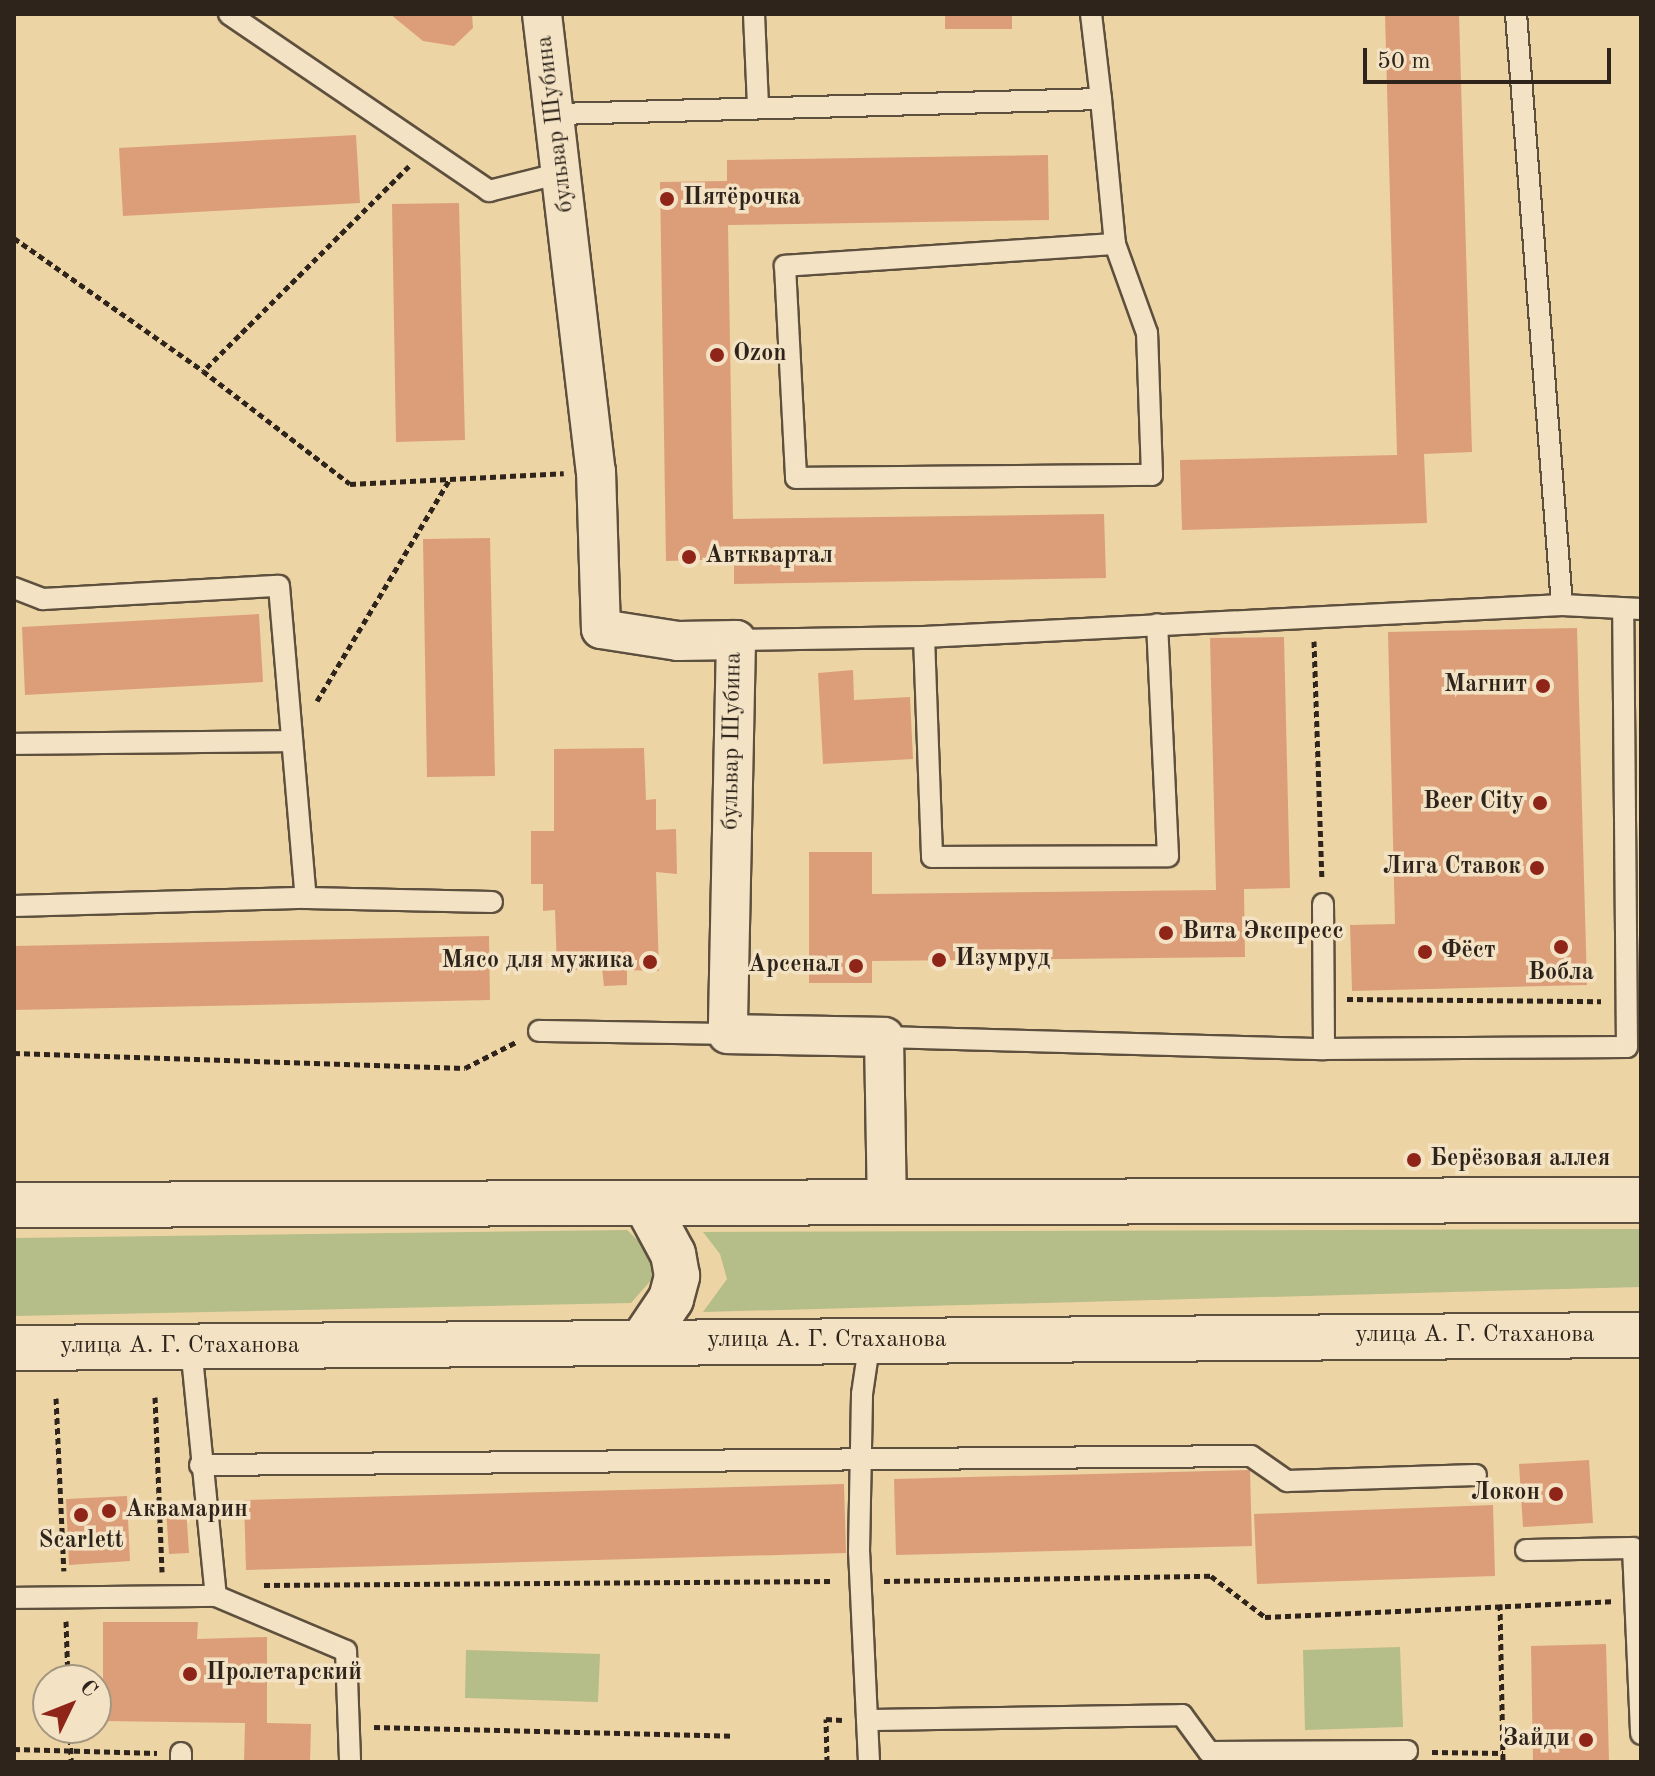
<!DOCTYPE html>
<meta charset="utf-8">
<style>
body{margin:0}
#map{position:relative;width:1655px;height:1776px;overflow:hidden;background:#edd4a4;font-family:"Old Standard TT",serif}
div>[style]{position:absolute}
.green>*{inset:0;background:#b5bd88}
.building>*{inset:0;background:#dc9e79}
.path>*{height:5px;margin-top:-2.5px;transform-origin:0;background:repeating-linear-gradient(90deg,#2e241c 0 6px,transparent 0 10px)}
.roads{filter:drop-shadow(2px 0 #5e503e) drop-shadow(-2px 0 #5e503e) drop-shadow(0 2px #5e503e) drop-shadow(0 -2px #5e503e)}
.lane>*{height:20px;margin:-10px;padding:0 10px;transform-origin:10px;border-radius:10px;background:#f3e3c4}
.street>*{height:38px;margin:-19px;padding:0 19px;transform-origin:19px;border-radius:19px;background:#f3e3c4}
.secondary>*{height:44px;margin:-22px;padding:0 22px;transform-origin:22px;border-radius:22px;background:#f3e3c4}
.dots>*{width:22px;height:22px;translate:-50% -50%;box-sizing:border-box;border:4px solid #f3e3c4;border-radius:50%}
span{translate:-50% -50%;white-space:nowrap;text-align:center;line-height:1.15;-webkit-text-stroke:7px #f3e3c4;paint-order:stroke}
.street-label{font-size:24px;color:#2e241c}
.poi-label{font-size:24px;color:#2e241c;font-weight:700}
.left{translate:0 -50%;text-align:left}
.right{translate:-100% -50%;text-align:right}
.frame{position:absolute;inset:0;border:16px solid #2e241c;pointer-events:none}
.north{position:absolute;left:32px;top:1664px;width:80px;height:80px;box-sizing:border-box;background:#f3e3c4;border:2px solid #a49781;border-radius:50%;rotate:47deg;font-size:22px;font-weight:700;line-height:32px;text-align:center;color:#2e241c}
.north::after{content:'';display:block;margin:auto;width:28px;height:36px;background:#8f2418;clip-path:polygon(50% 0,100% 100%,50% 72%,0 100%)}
.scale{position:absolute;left:1363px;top:48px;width:248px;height:36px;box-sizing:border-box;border:4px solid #2e241c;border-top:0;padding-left:10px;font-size:24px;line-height:28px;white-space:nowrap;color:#2e241c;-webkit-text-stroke:6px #f3e3c4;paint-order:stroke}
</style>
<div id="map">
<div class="green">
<div style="clip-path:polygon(1641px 1229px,1641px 1287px,703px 1312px,727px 1279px,720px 1254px,703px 1232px)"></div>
<div style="clip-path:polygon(627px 1230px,649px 1251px,653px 1278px,631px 1303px,14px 1316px,14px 1238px)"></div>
<div style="clip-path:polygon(1400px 1647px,1403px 1727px,1305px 1730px,1303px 1650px)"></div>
<div style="clip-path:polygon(466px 1650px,600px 1654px,598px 1702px,465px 1698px)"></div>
</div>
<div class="building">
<div style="clip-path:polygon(390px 14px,472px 14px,473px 28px,454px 46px,423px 41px)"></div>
<div style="clip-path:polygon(945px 14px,1012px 14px,1012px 29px,945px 29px)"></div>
<div style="clip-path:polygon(1385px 14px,1459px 14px,1472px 452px,1424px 454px,1427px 523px,1182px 530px,1180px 460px,1397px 455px)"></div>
<div style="clip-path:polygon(356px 135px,360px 203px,123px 216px,119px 148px)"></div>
<div style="clip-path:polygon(1048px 155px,1049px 220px,728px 225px,733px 519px,1104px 514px,1106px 578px,734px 584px,734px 559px,666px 561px,660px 182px,727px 181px,727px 160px)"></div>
<div style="clip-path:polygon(459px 203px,465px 440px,396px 442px,392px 204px)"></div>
<div style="clip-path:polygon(490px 538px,495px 776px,427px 777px,423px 539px)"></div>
<div style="clip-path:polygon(259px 614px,263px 682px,25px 695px,22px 627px)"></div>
<div style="clip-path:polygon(1577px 628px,1587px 985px,1352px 991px,1350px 925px,1395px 924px,1388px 632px)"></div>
<div style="clip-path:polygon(1284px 637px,1290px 888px,1244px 889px,1245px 957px,872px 961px,872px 983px,809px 983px,809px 852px,872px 852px,872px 894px,1216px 890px,1210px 638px)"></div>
<div style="clip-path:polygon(853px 670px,854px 700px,910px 697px,913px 759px,823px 764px,818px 673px)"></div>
<div style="clip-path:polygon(644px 748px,646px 800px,656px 799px,656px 830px,676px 829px,677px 874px,656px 872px,659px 971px,627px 970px,627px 985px,604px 986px,602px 968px,557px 971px,555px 910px,543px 911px,543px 884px,531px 884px,531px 831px,554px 831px,554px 749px)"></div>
<div style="clip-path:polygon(489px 936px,490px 1000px,14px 1010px,14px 946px)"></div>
<div style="clip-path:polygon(1589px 1460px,1593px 1523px,1523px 1527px,1519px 1464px)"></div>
<div style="clip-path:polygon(1250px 1470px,1252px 1546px,896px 1555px,894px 1479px)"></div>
<div style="clip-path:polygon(844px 1484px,846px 1553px,246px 1570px,244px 1500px)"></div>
<div style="clip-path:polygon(127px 1496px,130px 1561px,69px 1565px,66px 1499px)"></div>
<div style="clip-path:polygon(1493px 1505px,1495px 1576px,1257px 1584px,1254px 1514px)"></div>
<div style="clip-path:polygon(186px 1508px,189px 1553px,169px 1554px,166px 1509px)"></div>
<div style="clip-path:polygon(103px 1622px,198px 1622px,197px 1639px,267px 1637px,267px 1723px,311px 1724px,310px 1762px,244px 1762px,245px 1723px,103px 1721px)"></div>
<div style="clip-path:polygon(1606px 1644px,1609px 1762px,1533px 1762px,1531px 1646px)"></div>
</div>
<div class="path">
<div style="left:409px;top:166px;width:291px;rotate:135.1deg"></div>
<div style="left:203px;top:371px;width:185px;rotate:37.5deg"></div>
<div style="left:350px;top:484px;width:214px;rotate:-2.9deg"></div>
<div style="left:14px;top:238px;width:231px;rotate:35.1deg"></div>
<div style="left:1314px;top:641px;width:238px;rotate:88.1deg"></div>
<div style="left:317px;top:701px;width:259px;rotate:-59.1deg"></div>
<div style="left:1347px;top:999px;width:254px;rotate:0.5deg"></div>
<div style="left:14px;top:1053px;width:451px;rotate:1.9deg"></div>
<div style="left:465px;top:1068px;width:59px;rotate:-27deg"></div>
<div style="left:155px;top:1397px;width:175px;rotate:87.7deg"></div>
<div style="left:56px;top:1398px;width:173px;rotate:87.4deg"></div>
<div style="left:884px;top:1581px;width:327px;rotate:-0.9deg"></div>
<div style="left:1211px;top:1576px;width:68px;rotate:37.2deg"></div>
<div style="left:1265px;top:1617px;width:347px;rotate:-2.6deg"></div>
<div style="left:264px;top:1585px;width:570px;rotate:-0.4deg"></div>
<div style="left:1500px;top:1604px;width:158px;rotate:88.9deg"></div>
<div style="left:66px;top:1621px;width:59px;rotate:88.1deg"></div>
<div style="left:374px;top:1727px;width:359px;rotate:1.4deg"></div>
<div style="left:70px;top:1728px;width:34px;rotate:88deg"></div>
<div style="left:14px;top:1749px;width:143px;rotate:1.6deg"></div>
<div style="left:1432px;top:1752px;width:71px;rotate:0.8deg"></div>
<div style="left:827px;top:1762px;width:43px;rotate:-91.3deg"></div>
<div style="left:826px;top:1719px;width:16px;rotate:4deg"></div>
</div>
<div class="roads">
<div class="lane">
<div style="left:229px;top:14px;width:315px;rotate:34.2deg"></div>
<div style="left:489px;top:191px;width:74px;rotate:-14deg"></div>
<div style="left:754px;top:14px;width:92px;rotate:87.5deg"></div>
<div style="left:1516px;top:14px;width:593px;rotate:85.55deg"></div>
<div style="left:1101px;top:99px;width:146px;rotate:84.5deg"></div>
<div style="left:1115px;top:244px;width:331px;rotate:176.2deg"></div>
<div style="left:785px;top:266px;width:212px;rotate:87deg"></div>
<div style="left:796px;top:478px;width:356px;rotate:-0.5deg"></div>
<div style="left:1152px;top:475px;width:142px;rotate:-92deg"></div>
<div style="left:1147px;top:333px;width:95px;rotate:-109.8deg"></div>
<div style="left:558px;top:114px;width:543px;rotate:-1.58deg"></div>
<div style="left:1101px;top:99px;width:86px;rotate:-96.7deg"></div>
<div style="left:14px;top:588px;width:31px;rotate:21deg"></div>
<div style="left:43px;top:599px;width:236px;rotate:-3.2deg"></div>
<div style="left:279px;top:586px;width:313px;rotate:85.1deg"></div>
<div style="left:924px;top:637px;width:220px;rotate:87.9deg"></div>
<div style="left:932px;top:857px;width:236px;rotate:-0.2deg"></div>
<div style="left:1168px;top:856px;width:232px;rotate:-92.7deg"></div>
<div style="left:736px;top:640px;width:188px;rotate:-0.9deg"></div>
<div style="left:924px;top:637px;width:639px;rotate:-2.87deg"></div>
<div style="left:1562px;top:605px;width:79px;rotate:2.9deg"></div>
<div style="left:14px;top:744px;width:278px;rotate:-0.6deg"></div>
<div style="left:1323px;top:904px;width:145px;rotate:89.6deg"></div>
<div style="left:1324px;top:1049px;width:303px;rotate:-0.4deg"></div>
<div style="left:1627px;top:1047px;width:438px;rotate:-90.5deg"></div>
<div style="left:14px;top:906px;width:292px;rotate:-1.6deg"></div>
<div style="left:306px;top:898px;width:186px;rotate:1.2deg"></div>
<div style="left:539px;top:1031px;width:189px;rotate:0.9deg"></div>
<div style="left:884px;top:1037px;width:440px;rotate:1.6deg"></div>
<div style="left:191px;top:1347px;width:250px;rotate:84.3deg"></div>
<div style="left:216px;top:1596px;width:141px;rotate:22.9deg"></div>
<div style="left:346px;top:1651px;width:111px;rotate:87.9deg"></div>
<div style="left:200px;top:1465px;width:1051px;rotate:-0.49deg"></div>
<div style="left:1251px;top:1456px;width:44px;rotate:34.8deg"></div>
<div style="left:1287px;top:1481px;width:189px;rotate:-1.8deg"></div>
<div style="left:1526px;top:1550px;width:107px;rotate:-1.1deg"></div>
<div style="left:1633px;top:1548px;width:186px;rotate:87.5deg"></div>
<div style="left:14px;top:1598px;width:202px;rotate:-0.6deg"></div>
<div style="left:867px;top:1720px;width:315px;rotate:-0.9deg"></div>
<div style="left:1182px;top:1715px;width:46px;rotate:53.9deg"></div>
<div style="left:1209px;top:1752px;width:198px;rotate:-0.3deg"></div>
<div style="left:181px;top:1753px;width:9px;rotate:90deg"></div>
<div style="left:869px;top:1762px;width:210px;rotate:-92.7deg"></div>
<div style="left:859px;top:1552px;width:158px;rotate:-88.9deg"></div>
<div style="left:862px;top:1394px;width:55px;rotate:-81.6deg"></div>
</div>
<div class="street">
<div style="left:542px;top:14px;width:460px;rotate:83.3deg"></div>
<div style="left:596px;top:471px;width:158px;rotate:88.2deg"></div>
<div style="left:601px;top:629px;width:78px;rotate:8.9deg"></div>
<div style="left:678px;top:641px;width:58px;rotate:-1deg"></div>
<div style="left:736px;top:640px;width:394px;rotate:91.2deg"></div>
<div style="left:728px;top:1034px;width:156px;rotate:1.1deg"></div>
<div style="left:884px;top:1037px;width:166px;rotate:89deg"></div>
</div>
<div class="secondary">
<div style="left:14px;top:1205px;width:1627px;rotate:-0.18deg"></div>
<div style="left:642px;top:1342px;width:52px;rotate:-56deg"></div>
<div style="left:671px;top:1299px;width:24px;rotate:-75deg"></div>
<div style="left:677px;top:1276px;width:22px;rotate:-100deg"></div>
<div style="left:673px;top:1254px;width:57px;rotate:-118.4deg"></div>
<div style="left:14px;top:1348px;width:1627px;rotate:-0.46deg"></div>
</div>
</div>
<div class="dots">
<div style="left:667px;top:199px;background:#8f2418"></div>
<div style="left:717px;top:355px;background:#8f2418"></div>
<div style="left:689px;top:557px;background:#8f2418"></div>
<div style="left:1543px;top:686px;background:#8f2418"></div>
<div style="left:1540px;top:803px;background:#8f2418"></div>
<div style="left:1537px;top:868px;background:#8f2418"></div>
<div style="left:1166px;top:933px;background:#8f2418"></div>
<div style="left:1561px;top:947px;background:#8f2418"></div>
<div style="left:1425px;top:952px;background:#8f2418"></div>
<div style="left:939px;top:960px;background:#8f2418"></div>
<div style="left:650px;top:962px;background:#8f2418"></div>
<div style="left:856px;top:966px;background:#8f2418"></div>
<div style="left:1414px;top:1160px;background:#8f2418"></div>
<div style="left:1556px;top:1494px;background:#8f2418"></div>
<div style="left:109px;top:1511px;background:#8f2418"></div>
<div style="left:81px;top:1515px;background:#8f2418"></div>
<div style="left:190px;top:1674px;background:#8f2418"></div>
<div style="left:1586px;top:1740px;background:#8f2418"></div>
</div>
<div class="street-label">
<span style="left:556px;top:124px;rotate:-97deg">бульвар Шубина</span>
<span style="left:733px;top:741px;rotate:-89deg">бульвар Шубина</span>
<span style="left:1475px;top:1336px">улица А. Г. Стаханова</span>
<span style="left:827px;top:1341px">улица А. Г. Стаханова</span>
<span style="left:180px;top:1347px">улица А. Г. Стаханова</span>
</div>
<div class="poi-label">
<span class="left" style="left:683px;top:199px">Пятёрочка</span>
<span class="left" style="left:733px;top:355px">Ozon</span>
<span class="left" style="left:705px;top:557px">Автквартал</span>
<span class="right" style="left:1527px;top:686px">Магнит</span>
<span class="right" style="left:1524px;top:803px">Beer City</span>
<span class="right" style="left:1521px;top:868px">Лига Ставок</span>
<span class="left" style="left:1182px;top:933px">Вита Экспресс</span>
<span class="left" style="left:1441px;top:952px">Фёст</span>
<span class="left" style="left:955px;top:960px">Изумруд</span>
<span class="right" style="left:634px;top:962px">Мясо для мужика</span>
<span class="right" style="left:840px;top:966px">Арсенал</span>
<span style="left:1561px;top:974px">Вобла</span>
<span class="left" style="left:1430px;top:1160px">Берёзовая аллея</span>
<span class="right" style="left:1540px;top:1494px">Локон</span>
<span class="left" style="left:125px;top:1511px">Аквамарин</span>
<span style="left:81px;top:1542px">Scarlett</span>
<span class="left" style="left:206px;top:1674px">Пролетарский</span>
<span class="right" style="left:1570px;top:1740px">Зайди</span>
</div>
<div class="frame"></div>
<div class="north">С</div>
<div class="scale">50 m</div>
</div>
